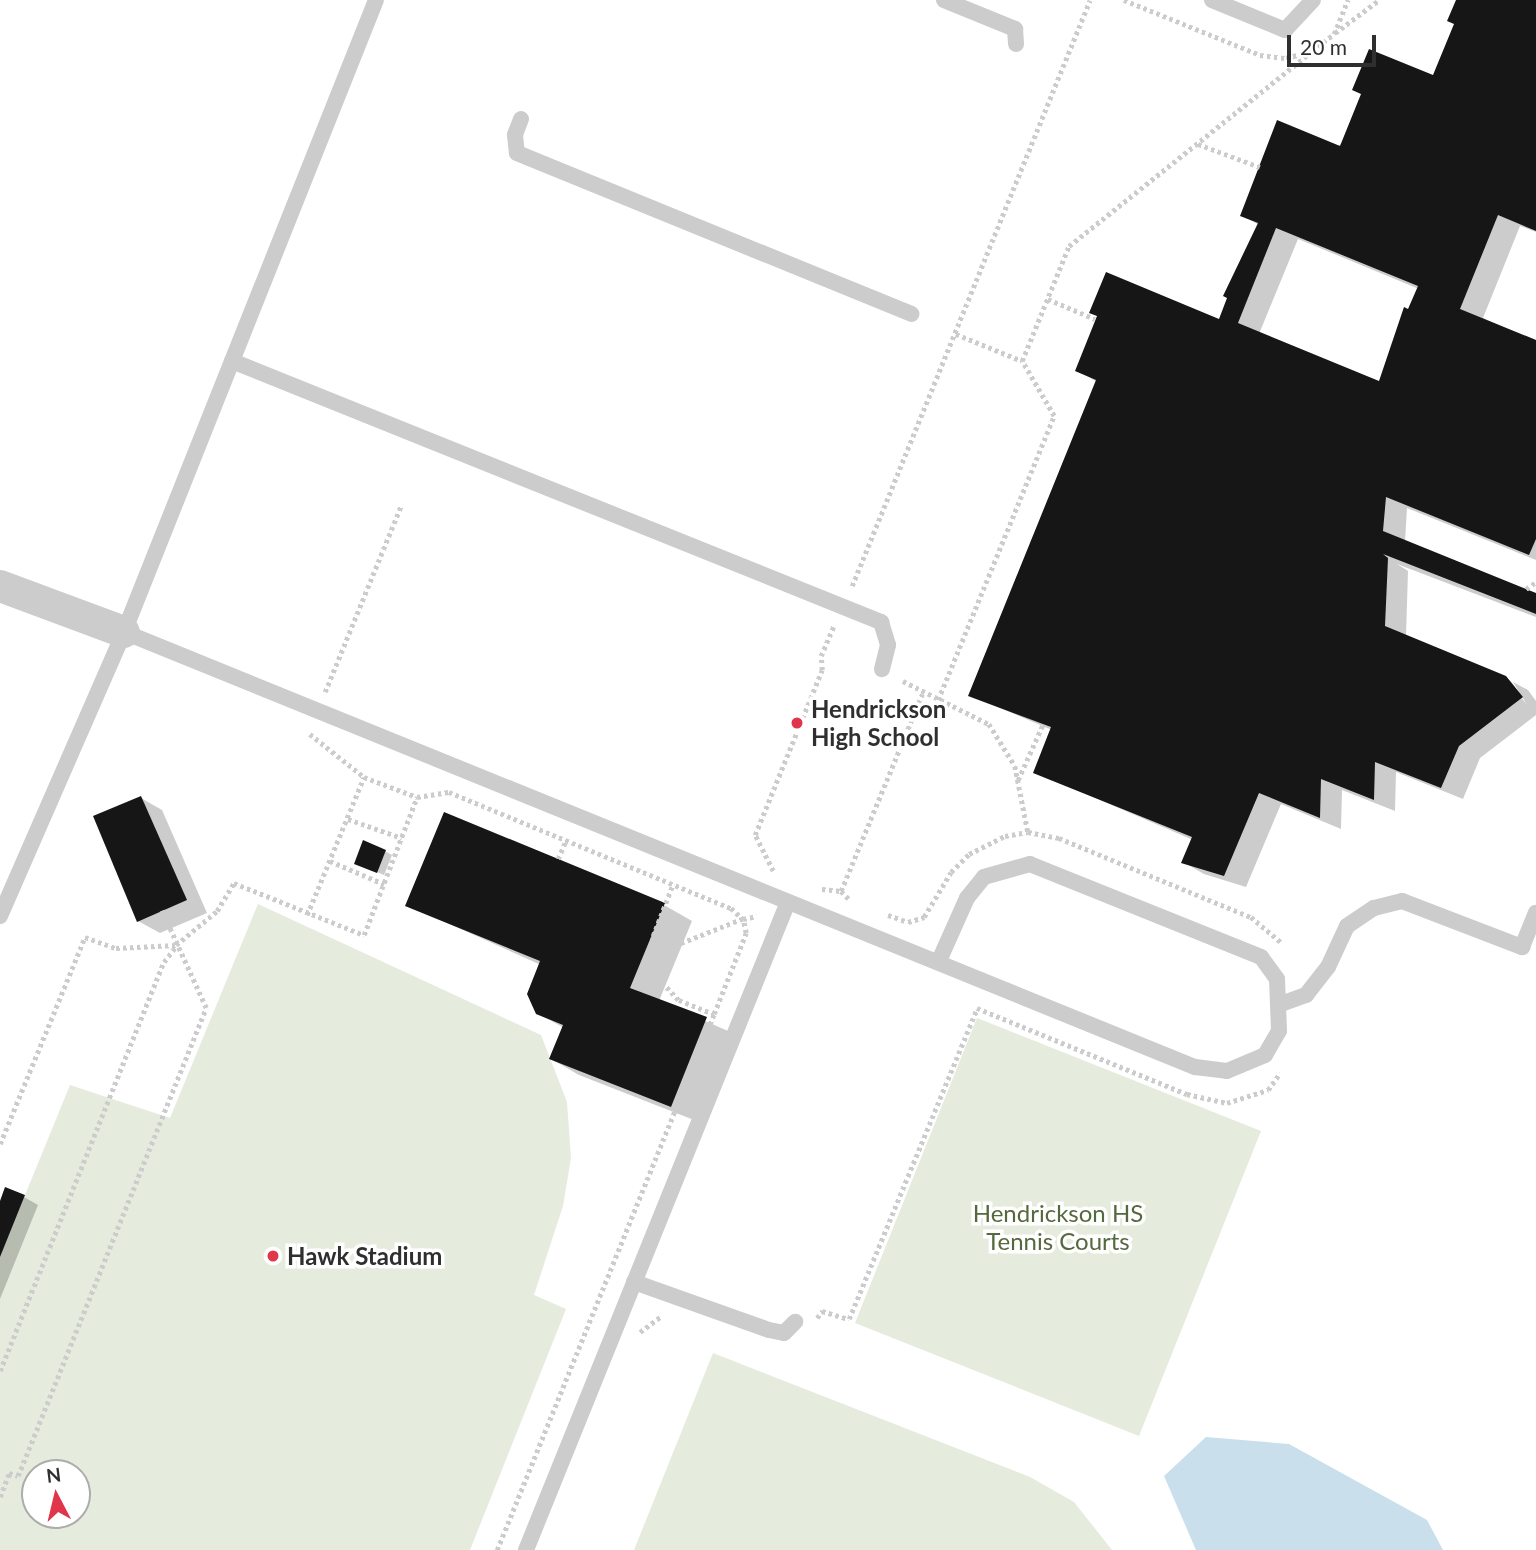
<!DOCTYPE html>
<style>
body{margin:0}
#map{position:relative;width:1536px;height:1550px;overflow:hidden;background:#fff;font-family:Lato,sans-serif}
div>[style]{position:absolute}
.green>*{inset:0;background:#e5ebdd}
.water>*{inset:0;background:#c9dfeb}
.shadow>*{inset:0;background:#0003}
.building>*{inset:0;background:#161616}
.path>*{height:4.5px;margin-top:-2.25px;transform-origin:0;background:repeating-linear-gradient(90deg,#ccc 0 3.5px,transparent 0 7px)}
.service>*{height:16px;margin:-8px;padding:0 8px;transform-origin:8px;border-radius:8px;background:#ccc}
.minor>*{height:32px;margin:-16px;padding:0 16px;transform-origin:16px;border-radius:16px;background:#ccc}
.dots>*{width:19px;height:19px;translate:-50% -50%;box-sizing:border-box;border:4px solid #fff;border-radius:50%}
span{translate:-50% -50%;white-space:nowrap;text-align:center;line-height:1.15;-webkit-text-stroke:7px #fff;paint-order:stroke}
.poi-label{font-size:24px;color:#2f2f2f;font-weight:700}
.left{translate:0 -50%;text-align:left}
.park-label{font-size:24px;color:#54693d}
.north{position:absolute;left:21px;top:1459px;width:70px;height:70px;box-sizing:border-box;background:#fff;border:2px solid #acacac;border-radius:50%;rotate:353deg;font-size:19px;font-weight:700;line-height:28px;text-align:center;color:#2f2f2f}
.north::after{content:'';display:block;margin:auto;width:24px;height:32px;background:#e0364b;clip-path:polygon(50% 0,100% 100%,50% 72%,0 100%)}
.scale{position:absolute;left:1287px;top:35px;width:89px;height:32px;box-sizing:border-box;border:4px solid #2f2f2f;border-top:0;padding-left:9px;font-size:21px;line-height:24px;white-space:nowrap;color:#2f2f2f;-webkit-text-stroke:5px #fff;paint-order:stroke}
</style>
<div id="map">
<div class="green">
<div style="clip-path:polygon(evenodd,258px 904px,541px 1035px,567px 1102px,571px 1158px,563px 1206px,534px 1295px,566px 1309px,470px 1550px,0 1550px,0 1201px,25px 1195px,70px 1085px,170px 1118px,258px 904px,35px 1473px,77px 1473px,77px 1515px,35px 1515px,35px 1473px)"></div>
<div style="clip-path:polygon(977px 1018px,1261px 1131px,1139px 1436px,855px 1323px)"></div>
<div style="clip-path:polygon(713px 1353px,1030px 1477px,1074px 1502px,1112px 1550px,634px 1550px)"></div>
</div>
<div class="water">
<div style="clip-path:polygon(1206px 1437px,1289px 1444px,1427px 1520px,1443px 1550px,1196px 1550px,1164px 1476px)"></div>
</div>
<div class="shadow">
<div style="clip-path:polygon(evenodd,1458px 0,1536px 0,1536px 232px,1520px 226px,1483px 318px,1536px 342px,1536px 560px,1407px 508px,1405px 542px,1536px 595px,1536px 617px,1397px 564px,1408px 571px,1406px 636px,1506px 677px,1527px 705px,1513px 682px,1528px 690px,1536px 701px,1536px 715px,1480px 758px,1463px 799px,1396px 772px,1395px 811px,1342px 790px,1341px 829px,1281px 804px,1246px 887px,1204px 874px,1183px 862px,1193px 840px,1035px 772px,1052px 730px,970px 695px,1097px 382px,1077px 370px,1220px 321px,1259px 225px,1242px 215px,1434px 77px,1456px 24px,1458px 0,1298px 239px,1419px 289px,1380px 383px,1259px 334px,1298px 239px)"></div>
<div style="clip-path:polygon(141px 798px,162px 810px,207px 913px,160px 933px,138px 921px)"></div>
<div style="clip-path:polygon(385px 851px,392px 855px,384px 875px,362px 866px)"></div>
<div style="clip-path:polygon(407px 905px,664px 905px,692px 921px,659px 1001px,735px 1034px,699px 1122px,579px 1075px,551px 1059px,564px 1028px,537px 1013px,541px 965px)"></div>
<div style="clip-path:polygon(24px 1197px,38px 1205px,0 1299px,0 1206px)"></div>
</div>
<div class="building">
<div style="clip-path:polygon(evenodd,1456px 0,1536px 0,1536px 231px,1498px 215px,1460px 309px,1536px 340px,1536px 539px,1529px 555px,1386px 497px,1383px 531px,1536px 593px,1536px 614px,1383px 554px,1388px 558px,1385px 626px,1506px 676px,1523px 697px,1459px 746px,1441px 788px,1375px 762px,1374px 800px,1321px 779px,1320px 818px,1259px 793px,1224px 876px,1181px 863px,1192px 837px,1033px 773px,1051px 727px,968px 696px,1096px 380px,1075px 371px,1097px 316px,1089px 313px,1106px 272px,1219px 319px,1227px 298px,1223px 296px,1258px 223px,1240px 216px,1277px 120px,1340px 146px,1361px 94px,1352px 90px,1369px 49px,1433px 75px,1454px 24px,1447px 21px,1456px 0,1276px 228px,1418px 286px,1408px 309px,1404px 307px,1379px 381px,1238px 323px,1276px 228px)"></div>
<div style="clip-path:polygon(141px 796px,187px 900px,137px 922px,93px 816px)"></div>
<div style="clip-path:polygon(444px 812px,665px 903px,630px 988px,707px 1017px,671px 1107px,549px 1059px,563px 1025px,536px 1014px,527px 994px,540px 961px,405px 906px)"></div>
<div style="clip-path:polygon(363px 840px,386px 850px,377px 873px,354px 864px)"></div>
<div style="clip-path:polygon(5px 1187px,25px 1195px,0 1257px,0 1201px)"></div>
</div>
<div class="path">
<div style="left:1124px;top:0;width:147px;rotate:22deg"></div>
<div style="left:1260px;top:55px;width:26px;rotate:7deg"></div>
<div style="left:1286px;top:58px;width:27px;rotate:-15deg"></div>
<div style="left:1312px;top:51px;width:28px;rotate:-38deg"></div>
<div style="left:1334px;top:34px;width:37px;rotate:-68deg"></div>
<div style="left:1335px;top:33px;width:55px;rotate:-36.9deg"></div>
<div style="left:1198px;top:144px;width:66px;rotate:20.4deg"></div>
<div style="left:1048px;top:299px;width:51px;rotate:23.1deg"></div>
<div style="left:956px;top:334px;width:71px;rotate:22.2deg"></div>
<div style="left:852px;top:586px;width:632px;rotate:-67.9deg"></div>
<div style="left:1526px;top:589px;width:12px;rotate:-35deg"></div>
<div style="left:903px;top:681px;width:96px;rotate:26.6deg"></div>
<div style="left:989px;top:724px;width:49px;rotate:58.2deg"></div>
<div style="left:1015px;top:766px;width:67px;rotate:78.9deg"></div>
<div style="left:325px;top:692px;width:201px;rotate:-67.8deg"></div>
<div style="left:938px;top:700px;width:307px;rotate:-67.8deg"></div>
<div style="left:1054px;top:416px;width:64px;rotate:-120.2deg"></div>
<div style="left:1022px;top:361px;width:124px;rotate:-67.8deg"></div>
<div style="left:1069px;top:246px;width:312px;rotate:-38.7deg"></div>
<div style="left:310px;top:734px;width:69px;rotate:38.5deg"></div>
<div style="left:364px;top:777px;width:57px;rotate:20.7deg"></div>
<div style="left:417px;top:797px;width:32px;rotate:-9deg"></div>
<div style="left:449px;top:792px;width:305px;rotate:22.4deg"></div>
<div style="left:731px;top:908px;width:16px;rotate:43deg"></div>
<div style="left:743px;top:919px;width:14px;rotate:-12deg"></div>
<div style="left:1018px;top:780px;width:61px;rotate:-65.9deg"></div>
<div style="left:348px;top:819px;width:57px;rotate:19.4deg"></div>
<div style="left:558px;top:859px;width:21px;rotate:-67deg"></div>
<div style="left:330px;top:861px;width:59px;rotate:23.1deg"></div>
<div style="left:773px;top:871px;width:40px;rotate:-116.6deg"></div>
<div style="left:755px;top:835px;width:178px;rotate:-67.9deg"></div>
<div style="left:822px;top:670px;width:14px;rotate:-94deg"></div>
<div style="left:821px;top:656px;width:33px;rotate:-67deg"></div>
<div style="left:822px;top:889px;width:19px;rotate:6deg"></div>
<div style="left:841px;top:891px;width:14px;rotate:45deg"></div>
<div style="left:841px;top:891px;width:213px;rotate:-67.6deg"></div>
<div style="left:307px;top:915px;width:149px;rotate:-67.6deg"></div>
<div style="left:888px;top:915px;width:21px;rotate:19deg"></div>
<div style="left:908px;top:922px;width:17px;rotate:-17deg"></div>
<div style="left:924px;top:917px;width:52px;rotate:-59deg"></div>
<div style="left:951px;top:872px;width:25px;rotate:-45deg"></div>
<div style="left:969px;top:854px;width:40px;rotate:-26.6deg"></div>
<div style="left:1005px;top:836px;width:23px;rotate:-10deg"></div>
<div style="left:1028px;top:832px;width:32px;rotate:11deg"></div>
<div style="left:1059px;top:838px;width:208px;rotate:22.4deg"></div>
<div style="left:1251px;top:917px;width:40px;rotate:40deg"></div>
<div style="left:652px;top:955px;width:19px;rotate:-87deg"></div>
<div style="left:653px;top:936px;width:56px;rotate:-69deg"></div>
<div style="left:0;top:1144px;width:224px;rotate:-67.7deg"></div>
<div style="left:85px;top:937px;width:33px;rotate:20deg"></div>
<div style="left:116px;top:948px;width:60px;rotate:-2.9deg"></div>
<div style="left:176px;top:945px;width:53px;rotate:-39.7deg"></div>
<div style="left:217px;top:911px;width:33px;rotate:-59deg"></div>
<div style="left:234px;top:883px;width:140px;rotate:21.8deg"></div>
<div style="left:364px;top:935px;width:148px;rotate:-69deg"></div>
<div style="left:817px;top:1318px;width:9px;rotate:-54deg"></div>
<div style="left:822px;top:1311px;width:28px;rotate:17deg"></div>
<div style="left:849px;top:1319px;width:336px;rotate:-67.6deg"></div>
<div style="left:977px;top:1008px;width:227px;rotate:22.3deg"></div>
<div style="left:1187px;top:1094px;width:41px;rotate:12.7deg"></div>
<div style="left:1227px;top:1103px;width:43px;rotate:-17.6deg"></div>
<div style="left:1268px;top:1090px;width:21px;rotate:-55deg"></div>
<div style="left:640px;top:1332px;width:25px;rotate:-37deg"></div>
<div style="left:0;top:1371px;width:441px;rotate:-68.2deg"></div>
<div style="left:164px;top:962px;width:20px;rotate:-53deg"></div>
<div style="left:0;top:1497px;width:26px;rotate:-69deg"></div>
<div style="left:9px;top:1473px;width:9px;rotate:18deg"></div>
<div style="left:18px;top:1476px;width:504px;rotate:-68.11deg"></div>
<div style="left:206px;top:1008px;width:107px;rotate:-114.4deg"></div>
<div style="left:497px;top:1550px;width:578px;rotate:-67.96deg"></div>
<div style="left:714px;top:1014px;width:87px;rotate:-68.4deg"></div>
<div style="left:746px;top:933px;width:14px;rotate:-102deg"></div>
<div style="left:743px;top:919px;width:98px;rotate:158.4deg"></div>
<div style="left:652px;top:955px;width:29px;rotate:70deg"></div>
<div style="left:662px;top:982px;width:25px;rotate:47deg"></div>
<div style="left:679px;top:1000px;width:38px;rotate:22deg"></div>
</div>
<div class="service">
<div style="left:944px;top:0;width:77px;rotate:22.2deg"></div>
<div style="left:1015px;top:29px;width:15px;rotate:86deg"></div>
<div style="left:1212px;top:0;width:79px;rotate:22.3deg"></div>
<div style="left:1285px;top:30px;width:41px;rotate:-47deg"></div>
<div style="left:521px;top:119px;width:17px;rotate:111deg"></div>
<div style="left:515px;top:135px;width:18px;rotate:84deg"></div>
<div style="left:517px;top:153px;width:426px;rotate:22.2deg"></div>
<div style="left:232px;top:361px;width:700px;rotate:21.91deg"></div>
<div style="left:881px;top:622px;width:24px;rotate:73deg"></div>
<div style="left:888px;top:645px;width:25px;rotate:104deg"></div>
<div style="left:124px;top:632px;width:1156px;rotate:22.11deg"></div>
<div style="left:1195px;top:1067px;width:32px;rotate:7deg"></div>
<div style="left:1227px;top:1071px;width:41px;rotate:-22.8deg"></div>
<div style="left:1265px;top:1055px;width:28px;rotate:-60deg"></div>
<div style="left:1279px;top:1031px;width:52px;rotate:-92.2deg"></div>
<div style="left:1277px;top:979px;width:27px;rotate:-126deg"></div>
<div style="left:1261px;top:957px;width:249px;rotate:-158.1deg"></div>
<div style="left:1030px;top:864px;width:48px;rotate:164.2deg"></div>
<div style="left:984px;top:877px;width:27px;rotate:129deg"></div>
<div style="left:967px;top:898px;width:69px;rotate:114deg"></div>
<div style="left:0;top:916px;width:310px;rotate:-66.4deg"></div>
<div style="left:124px;top:632px;width:680px;rotate:-68.26deg"></div>
<div style="left:1281px;top:1004px;width:27px;rotate:-20deg"></div>
<div style="left:1306px;top:995px;width:36px;rotate:-52deg"></div>
<div style="left:1328px;top:967px;width:45px;rotate:-65.1deg"></div>
<div style="left:1347px;top:926px;width:32px;rotate:-34deg"></div>
<div style="left:1374px;top:908px;width:29px;rotate:-14deg"></div>
<div style="left:1402px;top:901px;width:129px;rotate:21deg"></div>
<div style="left:1522px;top:947px;width:37px;rotate:-68deg"></div>
<div style="left:634px;top:1282px;width:143px;rotate:19.6deg"></div>
<div style="left:769px;top:1330px;width:15px;rotate:11deg"></div>
<div style="left:784px;top:1333px;width:16px;rotate:-45deg"></div>
<div style="left:526px;top:1550px;width:699px;rotate:-67.99deg"></div>
</div>
<div class="minor">
<div style="left:0;top:586px;width:132px;rotate:20.4deg"></div>
</div>
<div class="dots">
<div style="left:797px;top:723px;background:#e0364b"></div>
<div style="left:273px;top:1256px;background:#e0364b"></div>
</div>
<div class="poi-label">
<span class="left" style="left:811px;top:723px">Hendrickson<br>High School</span>
<span class="left" style="left:287px;top:1256px">Hawk Stadium</span>
</div>
<div class="park-label">
<span style="left:1058px;top:1227px">Hendrickson HS<br>Tennis Courts</span>
</div>
<div class="north">N</div>
<div class="scale">20 m</div>
</div>
